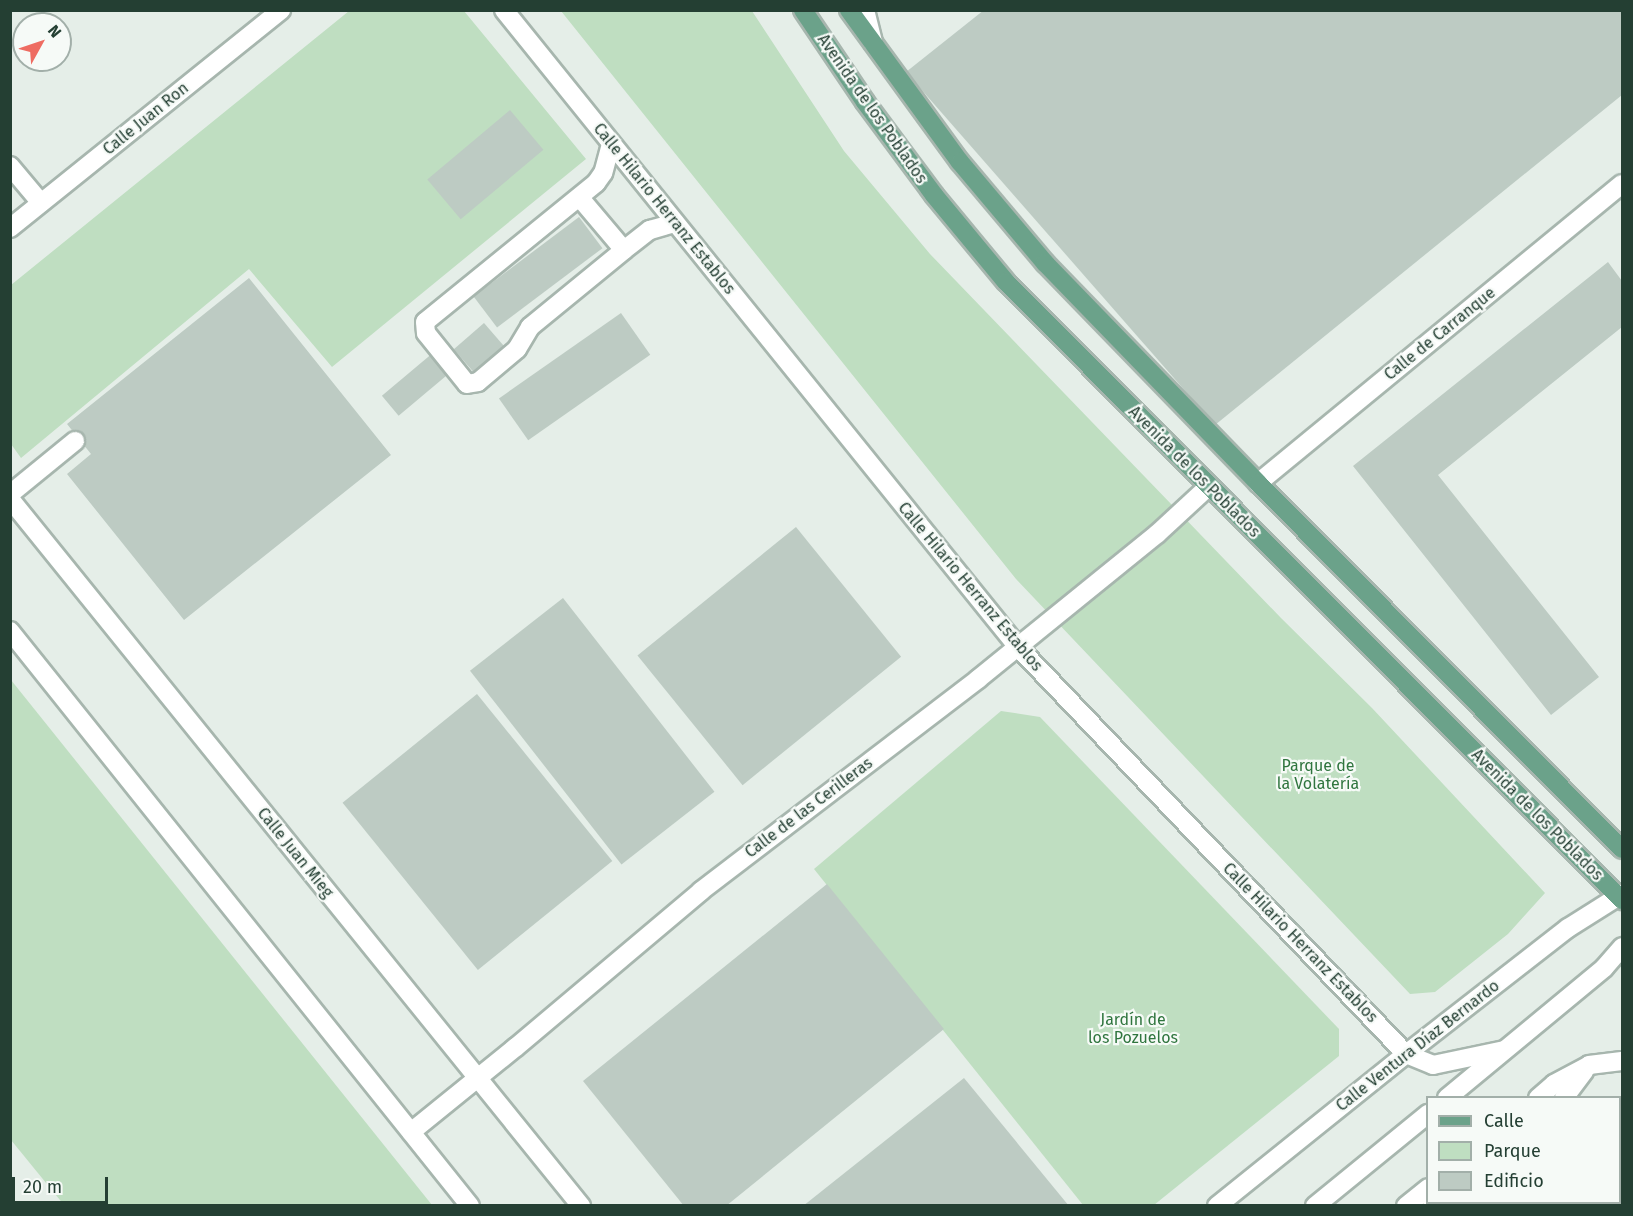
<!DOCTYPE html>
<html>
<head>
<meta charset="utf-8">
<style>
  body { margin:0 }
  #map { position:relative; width:1633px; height:1216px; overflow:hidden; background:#e5eee8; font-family:"Fira Sans",sans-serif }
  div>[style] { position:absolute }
  .green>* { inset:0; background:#bfdec1 }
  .building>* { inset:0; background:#bdcbc3; transform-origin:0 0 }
  .roads { filter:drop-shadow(2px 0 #a7b6ae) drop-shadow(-2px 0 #a7b6ae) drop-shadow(0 2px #a7b6ae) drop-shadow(0 -2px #a7b6ae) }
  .service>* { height:18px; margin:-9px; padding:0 9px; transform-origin:9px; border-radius:9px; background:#fff }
  .minor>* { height:18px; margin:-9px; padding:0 9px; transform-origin:9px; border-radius:9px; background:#fff }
  .primary>* { height:18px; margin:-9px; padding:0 9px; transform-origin:9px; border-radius:9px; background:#6ba28a }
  span { translate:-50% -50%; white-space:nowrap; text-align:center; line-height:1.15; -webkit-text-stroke:4.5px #f6faf7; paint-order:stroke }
  .street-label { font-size:16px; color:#243f33 }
  .park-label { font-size:16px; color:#2f753e }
  .frame { position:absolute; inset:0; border:12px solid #243f33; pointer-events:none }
  .legend { position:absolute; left:1426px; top:1096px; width:195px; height:108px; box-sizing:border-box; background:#f6faf7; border:2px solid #a2afa9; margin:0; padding:8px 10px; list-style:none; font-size:18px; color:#243f33 }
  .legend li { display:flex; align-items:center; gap:12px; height:30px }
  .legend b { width:30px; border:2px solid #a2afa9 }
  .north { position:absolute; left:12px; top:12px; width:60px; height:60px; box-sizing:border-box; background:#f6faf7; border:2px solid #a2afa9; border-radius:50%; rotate:50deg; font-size:16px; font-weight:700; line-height:24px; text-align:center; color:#243f33 }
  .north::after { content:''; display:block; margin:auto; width:21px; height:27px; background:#ee6c62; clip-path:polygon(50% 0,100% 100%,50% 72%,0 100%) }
  .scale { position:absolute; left:12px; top:1177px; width:96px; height:27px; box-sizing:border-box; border:3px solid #243f33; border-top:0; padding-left:8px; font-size:18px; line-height:21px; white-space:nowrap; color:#243f33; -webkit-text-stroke:4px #f6faf7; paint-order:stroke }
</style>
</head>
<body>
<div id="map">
  <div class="green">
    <i style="clip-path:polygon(349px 11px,464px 11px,586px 159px,332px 367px,249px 269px,21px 458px,11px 444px,11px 285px)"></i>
    <i style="clip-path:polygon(561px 11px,752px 11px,844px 151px,930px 254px,1281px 618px,1372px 708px,1545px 893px,1508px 934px,1435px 992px,1410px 994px,1016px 579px)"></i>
    <i style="clip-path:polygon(10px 680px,11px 680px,432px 1205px,64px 1205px,11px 1140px)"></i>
    <i style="clip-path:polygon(1001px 711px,1040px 717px,1339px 1029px,1339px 1056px,1154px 1205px,1083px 1205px,814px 869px)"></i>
  </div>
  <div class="building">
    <i style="clip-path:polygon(984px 10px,1622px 10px,1622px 95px,1215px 425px,906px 72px)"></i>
    <i style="left:510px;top:110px;width:52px;height:108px;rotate:50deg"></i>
    <i style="left:579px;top:217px;width:39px;height:132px;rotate:53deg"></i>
    <i style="clip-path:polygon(1608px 262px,1622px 281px,1622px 327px,1438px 475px,1599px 677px,1551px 715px,1353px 466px)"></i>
    <i style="clip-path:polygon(249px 278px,391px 455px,184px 620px,67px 474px,91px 454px,67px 424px)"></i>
    <i style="left:621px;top:313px;width:51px;height:149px;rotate:55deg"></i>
    <i style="left:484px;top:323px;width:33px;height:40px;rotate:49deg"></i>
    <i style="left:434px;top:352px;width:26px;height:68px;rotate:50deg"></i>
    <i style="left:796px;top:527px;width:167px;height:204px;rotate:51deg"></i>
    <i style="left:563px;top:598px;width:246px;height:118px;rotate:52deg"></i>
    <i style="left:477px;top:694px;width:215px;height:173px;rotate:51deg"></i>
    <i style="clip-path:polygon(827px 884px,944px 1029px,726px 1206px,684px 1206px,583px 1081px)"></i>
    <i style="clip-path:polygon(964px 1078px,1069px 1206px,803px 1206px)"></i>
    <i style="left:1459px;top:1202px;width:99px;height:5px"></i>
  </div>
  <div class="roads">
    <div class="service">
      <i style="left:611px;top:144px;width:30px;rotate:105deg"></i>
      <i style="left:603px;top:173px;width:12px;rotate:125deg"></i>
      <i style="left:596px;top:183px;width:220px;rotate:140.9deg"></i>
      <i style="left:425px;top:322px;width:11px;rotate:85deg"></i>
      <i style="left:426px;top:333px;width:65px;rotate:51.2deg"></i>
      <i style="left:467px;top:384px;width:11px;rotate:-10deg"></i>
      <i style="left:478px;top:382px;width:51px;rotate:-40.2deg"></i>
      <i style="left:517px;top:349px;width:26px;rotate:-59deg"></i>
      <i style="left:530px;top:327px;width:122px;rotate:-39.3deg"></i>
      <i style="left:624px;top:250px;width:33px;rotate:-38deg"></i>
      <i style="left:650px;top:230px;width:26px;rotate:-16deg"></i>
      <i style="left:10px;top:166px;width:48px;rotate:50deg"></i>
      <i style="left:580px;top:198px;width:68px;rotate:49.8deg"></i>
      <i style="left:10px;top:494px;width:84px;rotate:-39.2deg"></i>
      <i style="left:1538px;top:1098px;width:21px;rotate:-41deg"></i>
      <i style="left:1554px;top:1084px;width:40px;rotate:-28deg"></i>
      <i style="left:1589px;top:1065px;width:33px;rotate:-7deg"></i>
      <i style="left:1564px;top:1098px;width:34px;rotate:-53deg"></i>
      <i style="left:1620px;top:1185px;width:3px;rotate:-45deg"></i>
      <i style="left:1406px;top:1206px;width:28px;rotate:-39deg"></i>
      <i style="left:1432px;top:1206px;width:5px;rotate:-53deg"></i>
      <i style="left:1574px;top:1206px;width:6px;rotate:-45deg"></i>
      <i style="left:1595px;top:1206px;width:6px;rotate:-45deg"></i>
    </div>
    <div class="minor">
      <i style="left:504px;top:10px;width:817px;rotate:51.11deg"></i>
      <i style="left:1017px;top:646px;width:564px;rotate:46.37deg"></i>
      <i style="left:1406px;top:1054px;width:29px;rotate:22deg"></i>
      <i style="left:1433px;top:1065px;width:73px;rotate:-11.9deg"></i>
      <i style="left:865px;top:10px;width:34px;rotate:76deg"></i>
      <i style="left:10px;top:228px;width:348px;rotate:-38.8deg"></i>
      <i style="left:1258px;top:483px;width:471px;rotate:-39.4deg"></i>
      <i style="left:10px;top:499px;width:909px;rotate:51.07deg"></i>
      <i style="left:10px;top:631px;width:736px;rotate:51.34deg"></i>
      <i style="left:1447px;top:1098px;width:204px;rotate:-39.6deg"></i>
      <i style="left:1604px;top:968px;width:28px;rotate:-49deg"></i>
      <i style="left:411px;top:1132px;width:135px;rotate:-39deg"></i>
      <i style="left:516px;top:1047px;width:242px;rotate:-40.1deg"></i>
      <i style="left:701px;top:891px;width:349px;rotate:-37.4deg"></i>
      <i style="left:978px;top:679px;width:230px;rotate:-39deg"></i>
      <i style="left:1157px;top:534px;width:69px;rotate:-42.7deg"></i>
      <i style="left:1217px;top:1206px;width:243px;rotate:-38.8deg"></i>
      <i style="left:1406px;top:1054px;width:205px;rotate:-37.9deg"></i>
      <i style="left:1568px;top:928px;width:64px;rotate:-32.2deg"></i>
      <i style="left:1315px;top:1206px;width:146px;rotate:-39.2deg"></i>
    </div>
    <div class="primary">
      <i style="left:803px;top:10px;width:111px;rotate:56deg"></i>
      <i style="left:865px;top:102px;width:116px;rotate:53.4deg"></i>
      <i style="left:934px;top:195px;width:113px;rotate:50.4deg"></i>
      <i style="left:1006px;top:282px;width:873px;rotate:45.09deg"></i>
      <i style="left:849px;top:10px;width:188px;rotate:53.9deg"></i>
      <i style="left:960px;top:162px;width:132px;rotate:49.9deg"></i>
      <i style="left:1045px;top:263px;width:306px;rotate:45.9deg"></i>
      <i style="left:1258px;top:483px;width:516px;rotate:45.16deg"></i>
    </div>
  </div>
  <div class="street-label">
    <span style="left:872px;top:109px;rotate:55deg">Avenida de los Poblados</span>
    <span style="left:146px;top:119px;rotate:-39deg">Calle Juan Ron</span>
    <span style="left:664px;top:209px;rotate:51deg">Calle Hilario Herranz Establos</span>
    <span style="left:1440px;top:334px;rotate:-39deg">Calle de Carranque</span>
    <span style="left:1194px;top:472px;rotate:45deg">Avenida de los Poblados</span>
    <span style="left:970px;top:587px;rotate:50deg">Calle Hilario Herranz Establos</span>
    <span style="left:809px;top:808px;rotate:-37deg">Calle de las Cerilleras</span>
    <span style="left:1537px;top:815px;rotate:45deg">Avenida de los Poblados</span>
    <span style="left:295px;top:853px;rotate:51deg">Calle Juan Mieg</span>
    <span style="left:1300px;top:943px;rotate:46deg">Calle Hilario Herranz Establos</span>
    <span style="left:1418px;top:1046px;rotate:-38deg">Calle Ventura Díaz Bernardo</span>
  </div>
  <div class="park-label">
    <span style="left:1318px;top:775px">Parque de<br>la Volatería</span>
    <span style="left:1133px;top:1029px">Jardín de<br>los Pozuelos</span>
  </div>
  <div class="frame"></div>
  <ul class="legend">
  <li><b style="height:8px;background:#6ba28a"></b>Calle</li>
  <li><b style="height:16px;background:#bfdec1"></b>Parque</li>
  <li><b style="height:16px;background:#bdcbc3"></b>Edificio</li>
  </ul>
  <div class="north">N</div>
  <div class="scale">20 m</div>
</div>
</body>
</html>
